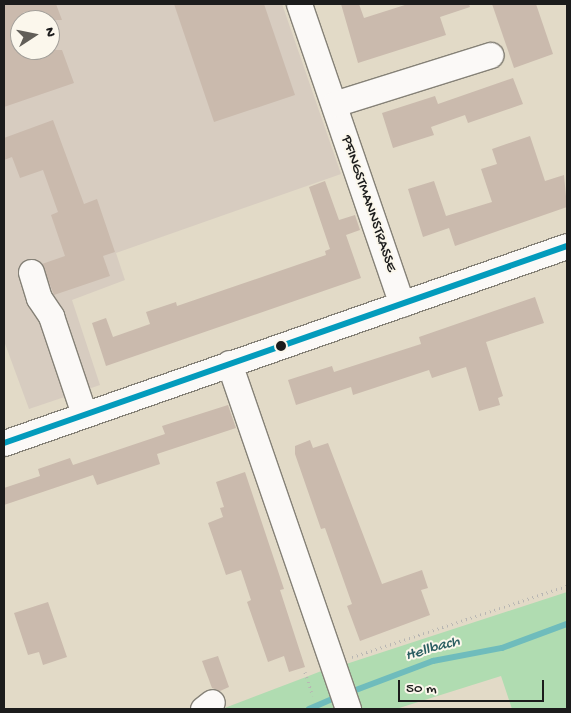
<!DOCTYPE html>
<html>
<head>
<meta charset="utf-8">
<style>
  body { margin:0 }
  #map { position:relative; width:571px; height:713px; overflow:hidden; background:#e2dac7; font-family:"Gochi Hand",sans-serif }
  div>[style] { position:absolute }
  .industrial>* { inset:0; background:#d7ccc0 }
  .green>* { inset:0; background:#b0dcb1 }
  .stream>* { height:5.5px; margin:-2.75px; padding:0 2.75px; transform-origin:2.75px; border-radius:2.75px; background:#6fbcbc }
  .building>* { inset:0; background:#cabaad }
  .path>* { height:3px; margin-top:-1.5px; transform-origin:0; background:repeating-linear-gradient(90deg,#b8b6b3 0 1px,transparent 0 5px) }
  .roads { filter:drop-shadow(1px 0 #858177) drop-shadow(-1px 0 #858177) drop-shadow(0 1px #858177) drop-shadow(0 -1px #858177) }
  .minor>* { height:25px; margin:-12.5px; padding:0 12.5px; transform-origin:12.5px; border-radius:12.5px; background:#fbf9f7 }
  .bus-1>* { height:6px; margin:-3px; padding:0 3px; transform-origin:3px; border-radius:3px; background:#039bbc }
  .dots>* { width:14px; height:14px; translate:-50% -50%; box-sizing:border-box; border:2px solid #fbf7ec; border-radius:50% }
  span { translate:-50% -50%; white-space:nowrap; text-align:center; line-height:1.15; -webkit-text-stroke:4px #fbf7ec; paint-order:stroke }
  .street-label { font-size:15px; color:#1c1c1c }
  .water-label { font-size:16px; color:#2b5e62; font-style:italic }
  .frame { position:absolute; inset:0; border:5px solid #1c1c1c; pointer-events:none }
  .north { position:absolute; left:10px; top:10px; width:50px; height:50px; box-sizing:border-box; background:#fbf7ec; border:1px solid #a29f99; border-radius:50%; rotate:79deg; font-size:14px; font-weight:700; line-height:20px; text-align:center; color:#1c1c1c }
  .north::after { content:''; display:block; margin:auto; width:18px; height:22px; background:#615e58; clip-path:polygon(50% 0,100% 100%,50% 72%,0 100%) }
  .scale { position:absolute; left:398px; top:680px; width:146px; height:22px; box-sizing:border-box; border:2px solid #1c1c1c; border-top:0; padding-left:6px; font-size:15px; line-height:18px; white-space:nowrap; color:#1c1c1c; -webkit-text-stroke:4px #fbf7ec; paint-order:stroke }
</style>
</head>
<body>
<div id="map">
  <div class="industrial">
    <i style="clip-path:polygon(evenodd,4px 4px,282px 4px,341px 174px,116px 253px,125px 280px,72px 300px,100px 385px,29px 409px,4px 341px,4px 4px,20px 20px,50px 20px,50px 50px,20px 50px,20px 20px)"></i>
  </div>
  <div class="green">
    <i style="clip-path:polygon(567px 592px,567px 709px,512px 709px,501px 676px,396px 709px,354px 709px,340px 666px)"></i>
    <i style="clip-path:polygon(329px 668px,342px 709px,222px 709px,306px 677px)"></i>
  </div>
  <div class="stream">
    <i style="left:348px;top:693px;width:91px;rotate:-20.6deg"></i>
    <i style="left:433px;top:661px;width:70px;rotate:-10.7deg"></i>
    <i style="left:502px;top:648px;width:69px;rotate:-20.3deg"></i>
    <i style="left:309px;top:709px;width:30px;rotate:-23deg"></i>
  </div>
  <div class="building">
    <i style="clip-path:polygon(4px 4px,56px 4px,62px 20px,20px 20px,20px 50px,62px 50px,74px 83px,4px 107px)"></i>
    <i style="clip-path:polygon(174px 4px,264px 4px,295px 95px,214px 122px)"></i>
    <i style="clip-path:polygon(341px 4px,359px 4px,364px 18px,408px 4px,469px 4px,470px 7px,440px 17px,446px 35px,358px 63px)"></i>
    <i style="clip-path:polygon(492px 4px,536px 4px,553px 54px,514px 68px)"></i>
    <i style="clip-path:polygon(513px 78px,523px 104px,468px 123px,465px 115px,431px 127px,434px 135px,393px 148px,382px 113px,435px 96px,438px 104px)"></i>
    <i style="clip-path:polygon(53px 120px,84px 204px,97px 199px,115px 252px,103px 256px,110px 276px,54px 295px,42px 264px,65px 256px,51px 215px,58px 212px,43px 170px,20px 178px,12px 157px,4px 160px,4px 138px)"></i>
    <i style="clip-path:polygon(530px 136px,545px 181px,564px 175px,567px 207px,455px 246px,449px 228px,423px 237px,408px 189px,434px 181px,446px 216px,492px 202px,481px 169px,497px 164px,492px 149px)"></i>
    <i style="clip-path:polygon(325px 181px,339px 220px,355px 215px,360px 230px,346px 235px,361px 278px,106px 366px,92px 323px,106px 318px,113px 337px,150px 324px,146px 312px,176px 302px,177px 306px,326px 255px,325px 251px,330px 249px,309px 187px)"></i>
    <i style="clip-path:polygon(535px 297px,544px 323px,486px 342px,503px 396px,498px 398px,500px 405px,479px 411px,466px 367px,432px 378px,429px 370px,353px 395px,351px 387px,296px 405px,288px 380px,332px 366px,334px 372px,421px 344px,419px 337px)"></i>
    <i style="clip-path:polygon(228px 405px,236px 428px,157px 454px,160px 464px,97px 485px,93px 475px,4px 505px,4px 488px,40px 476px,38px 469px,70px 458px,73px 465px,165px 434px,162px 426px)"></i>
    <i style="clip-path:polygon(310px 440px,313px 448px,328px 443px,382px 584px,422px 570px,428px 588px,421px 590px,430px 615px,360px 641px,347px 606px,352px 604px,341px 573px,325px 528px,321px 529px,295px 454px,295px 446px)"></i>
    <i style="clip-path:polygon(245px 472px,284px 589px,280px 590px,305px 667px,289px 672px,284px 656px,268px 662px,247px 602px,251px 600px,241px 570px,226px 575px,208px 523px,223px 517px,220px 508px,224px 507px,216px 482px)"></i>
    <i style="clip-path:polygon(48px 602px,67px 657px,43px 665px,39px 652px,28px 655px,14px 613px)"></i>
    <i style="clip-path:polygon(218px 656px,229px 687px,220px 691px,212px 688px,202px 661px)"></i>
  </div>
  <div class="path">
    <i style="left:352px;top:657px;width:226px;rotate:-18.3deg"></i>
    <i style="left:305px;top:672px;width:25px;rotate:72deg"></i>
  </div>
  <div class="roads">
    <div class="minor">
      <i style="left:299px;top:4px;width:317px;rotate:71.1deg"></i>
      <i style="left:334px;top:104px;width:164px;rotate:-17.4deg"></i>
      <i style="left:31px;top:272px;width:27px;rotate:73deg"></i>
      <i style="left:39px;top:298px;width:22px;rotate:56deg"></i>
      <i style="left:51px;top:316px;width:103px;rotate:71.4deg"></i>
      <i style="left:229px;top:363px;width:366px;rotate:71deg"></i>
      <i style="left:4px;top:443px;width:596px;rotate:-19.29deg"></i>
      <i style="left:203px;top:709px;width:11px;rotate:-38deg"></i>
    </div>
  </div>
  <div class="bus-1">
    <i style="left:4px;top:443px;width:596px;rotate:-19.29deg"></i>
  </div>
  <div class="dots">
    <i style="left:281px;top:346px;background:#1c1c1c"></i>
  </div>
  <div class="street-label">
    <span style="left:368px;top:204px;rotate:71deg">PFINGSTMANNSTRASSE</span>
  </div>
  <div class="water-label">
    <span style="left:433px;top:650px;rotate:-16deg">Hellbach</span>
  </div>
  <div class="frame"></div>
  <div class="north">N</div>
  <div class="scale">50 m</div>
</div>
</body>
</html>
